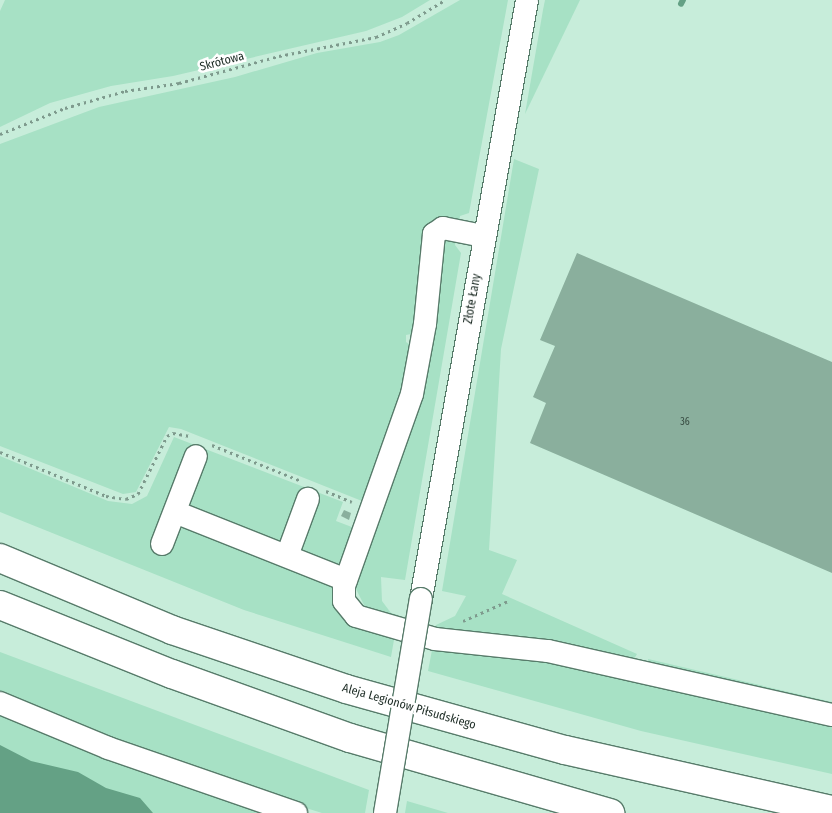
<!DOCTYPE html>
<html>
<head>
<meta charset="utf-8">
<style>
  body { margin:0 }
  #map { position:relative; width:832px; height:813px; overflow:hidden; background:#c7edda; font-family:"Fira Sans Condensed",sans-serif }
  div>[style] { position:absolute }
  .green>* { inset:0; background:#a7e1c5 }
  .water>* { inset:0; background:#64a185 }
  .stream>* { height:5.5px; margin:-2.75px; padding:0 2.75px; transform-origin:2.75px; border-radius:2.75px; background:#64a185 }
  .building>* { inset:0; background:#8aaf9d }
  .path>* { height:3px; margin-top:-1.5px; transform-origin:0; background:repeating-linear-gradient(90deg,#7e9a8d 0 2.5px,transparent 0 6.5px) }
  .roads { filter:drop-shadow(1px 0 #577b6a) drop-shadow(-1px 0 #577b6a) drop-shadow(0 1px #577b6a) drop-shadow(0 -1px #577b6a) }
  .minor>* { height:22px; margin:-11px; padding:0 11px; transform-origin:11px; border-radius:11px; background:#fff }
  .highway>* { height:28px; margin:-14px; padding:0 14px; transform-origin:14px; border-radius:14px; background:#fff }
  .bridges { filter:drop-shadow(1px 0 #577b6a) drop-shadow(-1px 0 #577b6a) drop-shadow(0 1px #577b6a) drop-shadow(0 -1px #577b6a) }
  .minor-bridge>* { height:22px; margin:-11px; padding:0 11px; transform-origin:11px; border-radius:11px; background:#fff }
  span { translate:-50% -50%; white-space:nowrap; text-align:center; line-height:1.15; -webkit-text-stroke:5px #fff; paint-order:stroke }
  .number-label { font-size:10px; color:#384c42 }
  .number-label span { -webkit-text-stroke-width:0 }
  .street-label { font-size:12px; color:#1c2b24 }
</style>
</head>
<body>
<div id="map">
  <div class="green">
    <i style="clip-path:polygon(5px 0,430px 0,402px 17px,366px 31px,173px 76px,111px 86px,50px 103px,0 127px,0 11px)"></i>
    <i style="clip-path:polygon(460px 0,508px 0,469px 213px,460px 216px,459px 223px,440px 220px,416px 333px,406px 335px,406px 342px,412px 346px,409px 378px,367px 503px,181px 429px,169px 427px,136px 492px,123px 494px,0 446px,0 144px,99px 107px,235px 77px,317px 53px,380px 42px,399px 35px)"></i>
    <i style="clip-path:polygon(545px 0,580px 0,525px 114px,543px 10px)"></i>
    <i style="clip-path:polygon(514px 159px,539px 169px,501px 349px,489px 550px,517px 560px,502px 594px,637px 654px,634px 659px,435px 630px,436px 625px,455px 616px,466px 596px,442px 591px)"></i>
    <i style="clip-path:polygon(456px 239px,455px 245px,461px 253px,405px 580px,381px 577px,382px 601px,391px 613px,398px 615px,397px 620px,366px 609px,356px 589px,357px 575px,440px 247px,445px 241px)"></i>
    <i style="clip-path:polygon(174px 437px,343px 502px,336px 521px,357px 529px,343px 566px,327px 569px,284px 539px,274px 544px,188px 508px,172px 536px,182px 528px,198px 529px,328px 581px,395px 634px,391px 657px,244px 610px,0 512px,0 456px,108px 501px,132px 504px,147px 496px)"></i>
    <i style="clip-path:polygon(433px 645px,528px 657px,832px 724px,832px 774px,641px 731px,428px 671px)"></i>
    <i style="clip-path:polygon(0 652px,369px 790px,365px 813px,322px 813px,274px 798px,95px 733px,0 693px)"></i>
    <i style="clip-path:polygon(648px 659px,832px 702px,832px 710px,649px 666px)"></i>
    <i style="clip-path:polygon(0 711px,273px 813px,0 813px)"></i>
    <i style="clip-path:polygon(407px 801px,448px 813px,405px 813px)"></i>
  </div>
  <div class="water">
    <i style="clip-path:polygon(0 745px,31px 761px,78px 772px,106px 788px,140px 798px,153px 813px,0 813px)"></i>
  </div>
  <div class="stream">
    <i style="left:681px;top:4px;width:4px;rotate:-63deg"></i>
  </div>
  <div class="building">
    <i style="clip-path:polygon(577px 253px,832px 362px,832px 573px,530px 443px,546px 403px,533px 397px,555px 346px,540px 340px)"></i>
    <i style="clip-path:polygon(344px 510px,351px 513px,349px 520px,341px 516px)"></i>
  </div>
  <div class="path">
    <i style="left:0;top:134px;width:70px;rotate:-21.8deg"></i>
    <i style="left:65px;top:108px;width:62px;rotate:-15.8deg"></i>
    <i style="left:125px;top:91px;width:55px;rotate:-8.4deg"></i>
    <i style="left:179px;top:83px;width:104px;rotate:-15.1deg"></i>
    <i style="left:279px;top:56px;width:99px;rotate:-11.1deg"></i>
    <i style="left:376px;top:37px;width:34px;rotate:-24deg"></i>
    <i style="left:407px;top:23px;width:44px;rotate:-31.2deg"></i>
    <i style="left:212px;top:445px;width:96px;rotate:22deg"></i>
    <i style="left:0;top:452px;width:115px;rotate:22.5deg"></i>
    <i style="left:106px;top:496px;width:20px;rotate:9deg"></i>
    <i style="left:126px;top:499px;width:13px;rotate:-23deg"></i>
    <i style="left:138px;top:494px;width:65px;rotate:-63.4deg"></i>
    <i style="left:167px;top:436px;width:7px;rotate:-27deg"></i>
    <i style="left:173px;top:433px;width:17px;rotate:10deg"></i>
    <i style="left:326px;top:491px;width:28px;rotate:23deg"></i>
    <i style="left:463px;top:621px;width:49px;rotate:-24deg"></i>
  </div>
  <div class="roads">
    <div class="minor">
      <i style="left:483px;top:236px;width:41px;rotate:-168.7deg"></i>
      <i style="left:443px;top:228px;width:11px;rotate:146deg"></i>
      <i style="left:434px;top:234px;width:90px;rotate:95.7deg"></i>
      <i style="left:425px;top:324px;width:71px;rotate:100.5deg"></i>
      <i style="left:412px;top:394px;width:204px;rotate:109.5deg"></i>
      <i style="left:344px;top:586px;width:15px;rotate:90deg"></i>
      <i style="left:344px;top:601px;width:19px;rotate:51deg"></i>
      <i style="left:356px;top:616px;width:82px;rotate:16.2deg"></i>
      <i style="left:435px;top:639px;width:114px;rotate:6.1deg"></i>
      <i style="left:548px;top:651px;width:291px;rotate:12.7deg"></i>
      <i style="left:175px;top:512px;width:184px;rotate:21.7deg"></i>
      <i style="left:162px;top:544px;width:94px;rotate:-68.9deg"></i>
      <i style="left:287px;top:556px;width:61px;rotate:-69.8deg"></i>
      <i style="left:421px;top:599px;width:608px;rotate:-79.96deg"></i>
      <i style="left:0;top:703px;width:117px;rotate:22.6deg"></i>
      <i style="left:108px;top:748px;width:199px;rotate:19.1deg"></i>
    </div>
    <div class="highway">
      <i style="left:0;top:558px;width:186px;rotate:22.7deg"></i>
      <i style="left:172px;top:630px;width:184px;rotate:18.7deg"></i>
      <i style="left:346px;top:689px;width:227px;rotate:15.6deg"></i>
      <i style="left:565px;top:750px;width:274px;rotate:12.7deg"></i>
      <i style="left:0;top:605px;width:185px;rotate:21.9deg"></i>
      <i style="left:172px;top:674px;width:189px;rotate:19.8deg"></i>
      <i style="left:350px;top:738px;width:271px;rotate:16.1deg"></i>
    </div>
  </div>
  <div class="bridges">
    <div class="minor-bridge">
      <i style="left:385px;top:813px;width:217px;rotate:-80.5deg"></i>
    </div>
  </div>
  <div class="number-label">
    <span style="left:685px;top:423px">36</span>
  </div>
  <div class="street-label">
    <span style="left:222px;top:62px;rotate:-15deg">Skrótowa</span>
    <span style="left:473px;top:299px;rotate:-80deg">Złote Łany</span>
    <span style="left:409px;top:707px;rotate:16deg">Aleja Legionów Piłsudskiego</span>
  </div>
</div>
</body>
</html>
